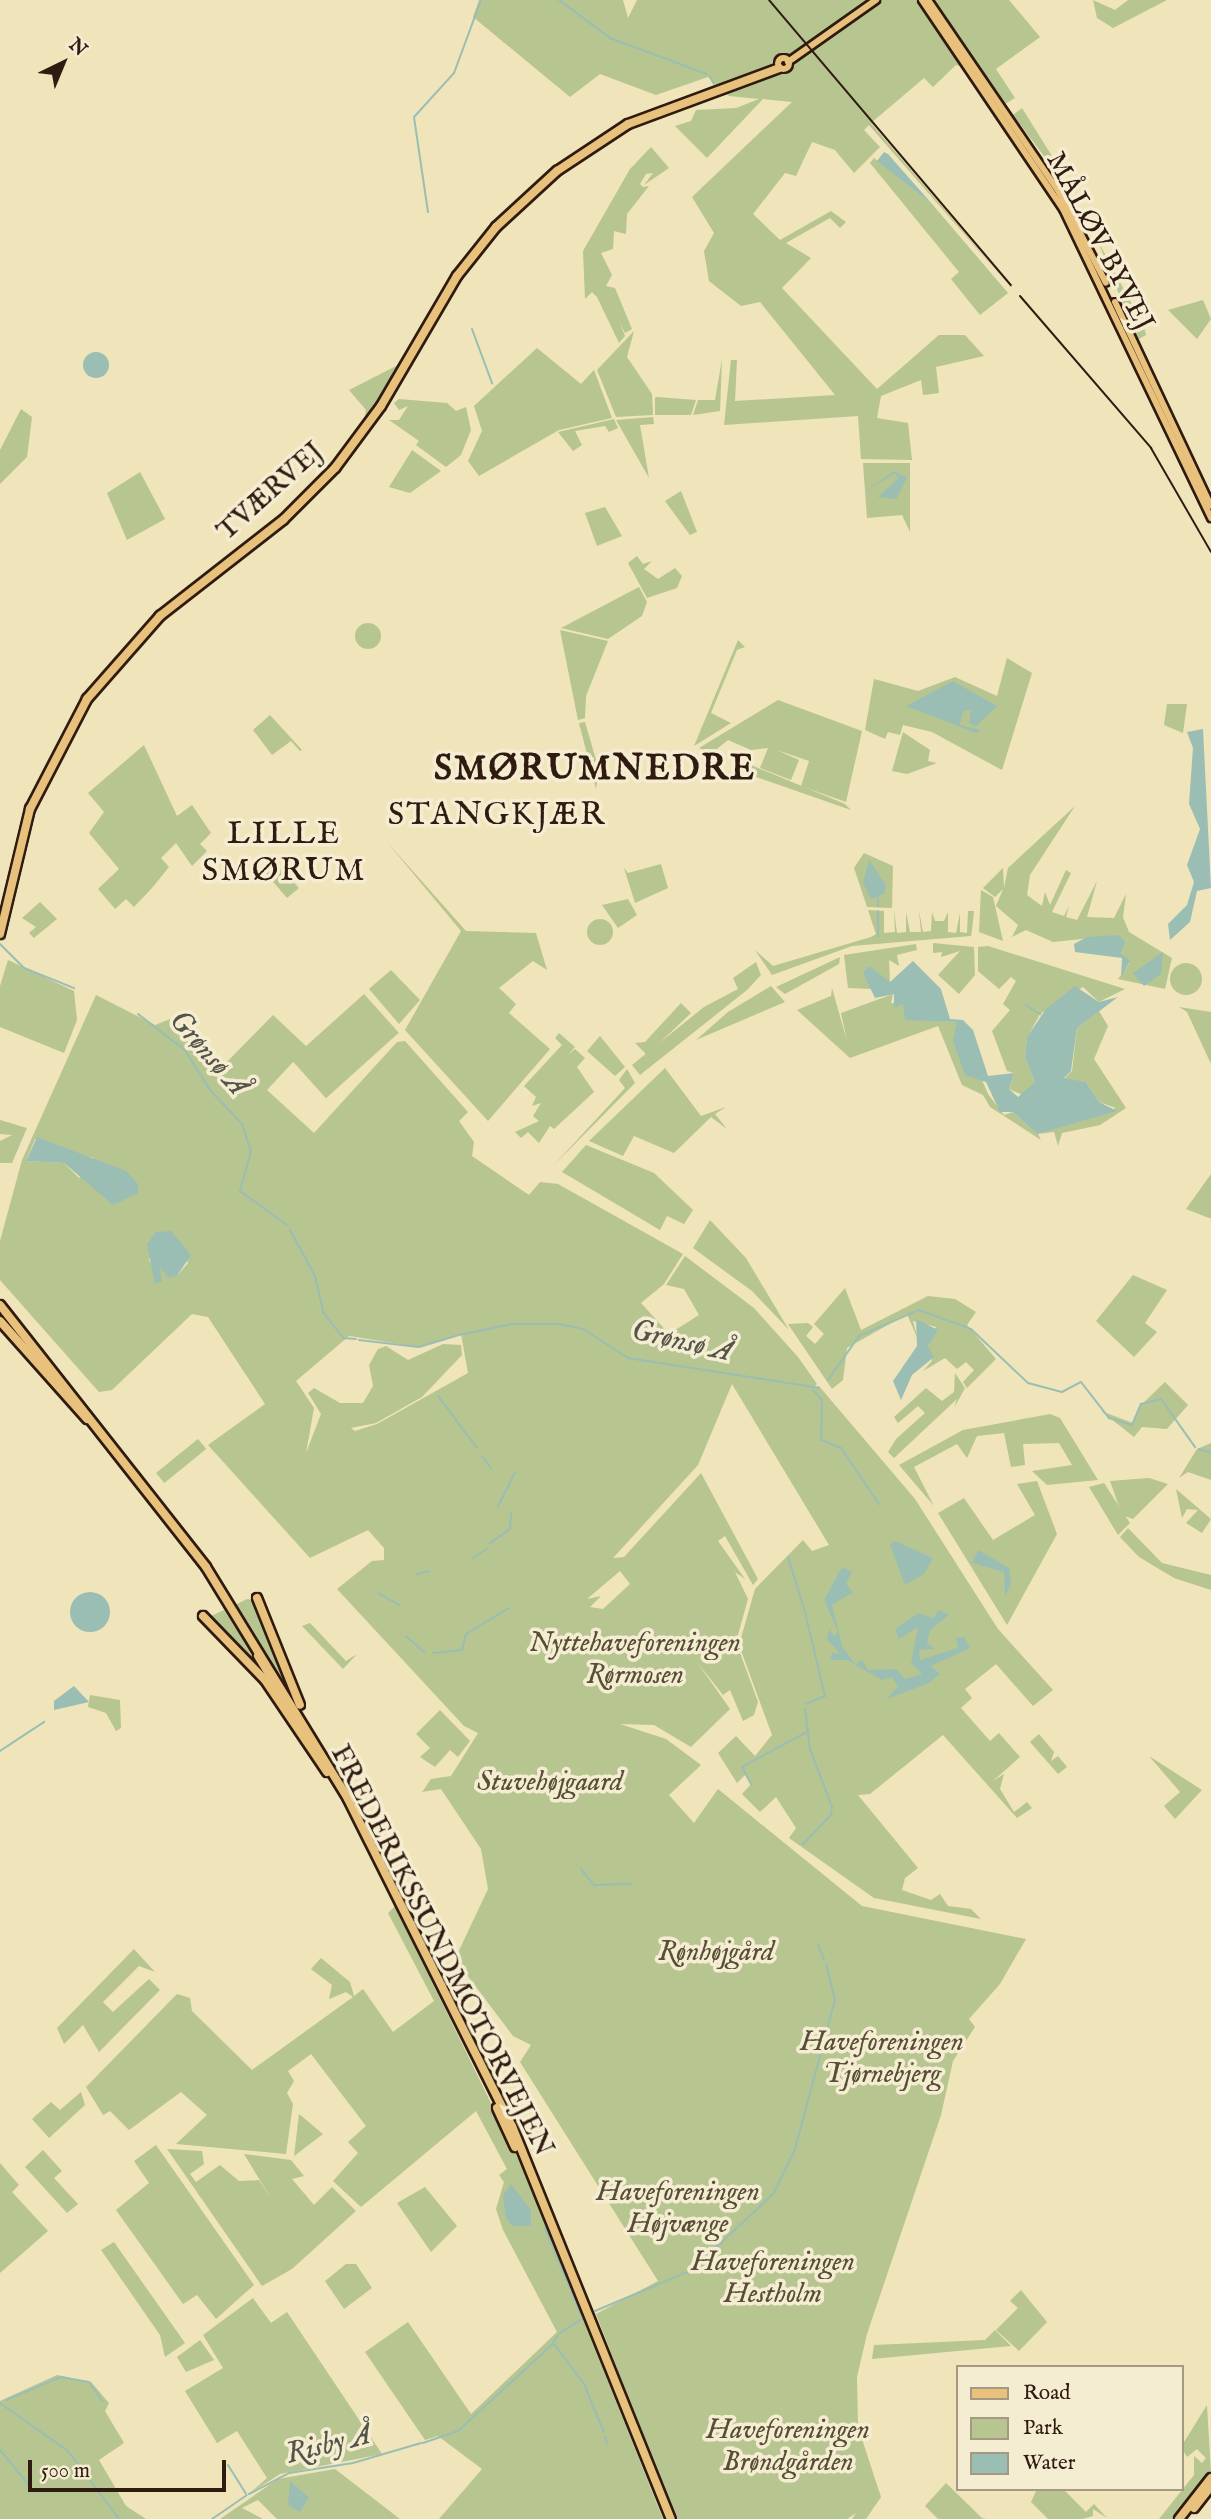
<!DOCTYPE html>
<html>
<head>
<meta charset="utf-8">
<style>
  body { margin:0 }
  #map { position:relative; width:1211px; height:2519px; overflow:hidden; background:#efe4ba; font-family:"IM FELL English",serif }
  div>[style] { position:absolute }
  .green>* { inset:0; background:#b7c591; transform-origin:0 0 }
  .round { border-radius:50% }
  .water>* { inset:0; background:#9abeb3 }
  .stream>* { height:2px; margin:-1px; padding:0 1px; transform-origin:1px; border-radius:1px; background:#9abeb3 }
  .roads { filter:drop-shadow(2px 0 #301b10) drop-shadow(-2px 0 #301b10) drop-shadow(0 2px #301b10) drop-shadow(0 -2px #301b10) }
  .major>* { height:6px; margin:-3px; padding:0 3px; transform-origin:3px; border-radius:3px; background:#e8c27d }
  .major>.ring { margin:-3px; padding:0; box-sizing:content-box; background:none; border:6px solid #e8c27d; border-radius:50% }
  .highway>* { height:8px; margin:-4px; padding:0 4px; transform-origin:4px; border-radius:4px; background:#e8c27d }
  .tram>* { height:2px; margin:-1px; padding:0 1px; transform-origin:1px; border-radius:1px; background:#301b10 }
  span { translate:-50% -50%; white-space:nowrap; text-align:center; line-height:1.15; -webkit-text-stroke:7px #f5edd2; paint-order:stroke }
  .street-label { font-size:28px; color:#301b10 }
  .park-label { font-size:28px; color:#584e37; font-style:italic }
  .water-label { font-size:30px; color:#555449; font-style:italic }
  .quarter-label { font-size:32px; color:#301b10; letter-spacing:2px }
  .district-label { font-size:35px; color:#301b10; font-weight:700; letter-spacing:2px }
  .legend { position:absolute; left:956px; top:2365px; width:228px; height:126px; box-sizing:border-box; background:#f5edd2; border:2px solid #a69984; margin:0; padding:9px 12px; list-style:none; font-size:21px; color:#301b10 }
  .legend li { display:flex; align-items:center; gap:14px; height:35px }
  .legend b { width:35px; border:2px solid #a69984 }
  .north { position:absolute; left:28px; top:28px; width:70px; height:70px; -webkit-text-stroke:5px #f5edd2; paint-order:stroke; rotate:43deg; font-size:19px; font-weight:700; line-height:28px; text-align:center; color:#301b10 }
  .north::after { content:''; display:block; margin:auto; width:24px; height:32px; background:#301b10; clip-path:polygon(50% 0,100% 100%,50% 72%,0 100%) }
  .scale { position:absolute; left:28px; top:2460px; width:198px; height:32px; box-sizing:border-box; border:4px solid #301b10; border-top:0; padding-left:9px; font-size:21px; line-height:24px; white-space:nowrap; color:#301b10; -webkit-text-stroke:5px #f5edd2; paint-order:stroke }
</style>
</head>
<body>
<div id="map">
  <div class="green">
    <i style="clip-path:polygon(479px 0,623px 0,628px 18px,637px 0,1009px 0,1040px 37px,996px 69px,1015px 98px,1005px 104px,983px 71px,956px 65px,933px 87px,924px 78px,871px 123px,1006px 282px,869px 125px,864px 130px,880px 147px,854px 173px,835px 150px,812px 142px,796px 176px,785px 173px,753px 214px,780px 240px,831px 211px,846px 222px,840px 228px,830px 218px,786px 243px,811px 258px,782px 288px,877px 389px,939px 335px,965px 335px,984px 356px,936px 367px,939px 393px,923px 395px,921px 380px,881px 396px,877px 418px,908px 423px,912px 460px,861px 459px,858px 416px,724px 425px,731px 360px,737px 360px,735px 401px,835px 395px,760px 302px,741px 306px,709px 281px,704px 251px,714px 233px,692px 197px,792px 102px,763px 99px,707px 158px,675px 126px,691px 121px,696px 110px,736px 108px,759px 99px,729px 96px,708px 77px,656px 95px,600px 74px,570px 97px,473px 17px)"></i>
    <i style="clip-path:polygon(1093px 0,1115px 10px,1128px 0,1167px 0,1113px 28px,1097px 18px)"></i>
    <i style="clip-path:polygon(1022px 108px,1060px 169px,1056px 172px,1013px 115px)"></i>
    <i style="clip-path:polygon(651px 147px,669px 168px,644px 185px,653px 173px,646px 174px,640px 184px,643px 187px,649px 186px,627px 214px,626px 234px,614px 231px,613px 249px,601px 253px,612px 275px,606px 286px,615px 288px,632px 329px,625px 333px,619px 321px,625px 336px,619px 343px,597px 297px,592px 292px,585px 299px,583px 251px,630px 169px)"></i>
    <i style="clip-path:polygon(874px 158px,932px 204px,1008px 293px,980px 315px,951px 279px,959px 272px,870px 163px)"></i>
    <i style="clip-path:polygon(1098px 241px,1144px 327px,1146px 335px,1137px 340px)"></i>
    <i style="clip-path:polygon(1203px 300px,1211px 319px,1197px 339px,1168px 310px)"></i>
    <i style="clip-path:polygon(634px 331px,627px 357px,652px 394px,653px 415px,616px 417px,597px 370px)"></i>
    <i style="clip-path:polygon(537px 348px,581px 384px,594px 370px,612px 418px,559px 430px,479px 476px,468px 461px,482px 431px,474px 406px)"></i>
    <i style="clip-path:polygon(722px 359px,720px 411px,693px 415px,698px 400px,715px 400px)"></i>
    <i style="clip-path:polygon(400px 364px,384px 396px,364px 424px,366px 410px,349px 390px)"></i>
    <i style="clip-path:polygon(655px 398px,657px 397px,696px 400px,691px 415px,655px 415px)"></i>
    <i style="clip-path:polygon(399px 399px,447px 403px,456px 411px,466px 407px,471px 430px,461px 455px,446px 467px,416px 445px,419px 441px,389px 420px,399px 420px,408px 406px,399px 410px,394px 403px)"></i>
    <i style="clip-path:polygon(21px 409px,32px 417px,27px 457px,0 484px,0 450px)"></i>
    <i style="clip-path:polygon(653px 417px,654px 424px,640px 425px,649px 478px,616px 420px)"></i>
    <i style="clip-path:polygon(614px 419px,618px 428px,609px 432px,605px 426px,575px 431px,582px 445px,573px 451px,558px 432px)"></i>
    <i style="clip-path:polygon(412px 450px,441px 471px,410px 493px,389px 487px)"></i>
    <i style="clip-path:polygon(863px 463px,910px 463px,910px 532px,902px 515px,867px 518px)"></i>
    <i style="clip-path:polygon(140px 472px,165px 519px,127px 540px,107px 493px)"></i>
    <i style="clip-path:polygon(681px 491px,697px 532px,690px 535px,665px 501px)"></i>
    <i style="clip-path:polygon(605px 507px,622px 536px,597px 546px,585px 513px)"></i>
    <i style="clip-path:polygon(637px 556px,643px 564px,652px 561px,644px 569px,658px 579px,675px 568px,682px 576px,677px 588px,647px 598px,628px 563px)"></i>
    <i style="clip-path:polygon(639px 587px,647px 602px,642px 616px,608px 639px,561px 628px)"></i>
    <i class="round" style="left:355px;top:623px;width:26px;height:26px"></i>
    <i style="clip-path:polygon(560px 630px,608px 641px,586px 696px,585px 718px,578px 720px)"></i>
    <i style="clip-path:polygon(738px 640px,745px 647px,737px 650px,711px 713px,731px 723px,694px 746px)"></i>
    <i style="clip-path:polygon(1007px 658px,1032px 673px,1002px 770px,932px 732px,903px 725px,900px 735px,888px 732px,885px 739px,865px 730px,874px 679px,918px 691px,955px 677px,997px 696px)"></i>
    <i style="clip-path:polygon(778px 700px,862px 731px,846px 802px,801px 786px,809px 761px,777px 750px,799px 760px,791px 780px,760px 768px,768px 748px,751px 750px,728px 740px,712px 753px,699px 748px)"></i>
    <i style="clip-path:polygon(1167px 704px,1187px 704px,1183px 733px,1164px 725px)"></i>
    <i style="clip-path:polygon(270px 715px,302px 750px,300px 751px,291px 741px,272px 755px,253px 730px)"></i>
    <i style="clip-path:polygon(585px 722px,599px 770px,596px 789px,579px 723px)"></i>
    <i style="clip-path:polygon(903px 732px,930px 750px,928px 761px,937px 763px,907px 774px,892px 771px)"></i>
    <i style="clip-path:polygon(144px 745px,177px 816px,192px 805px,211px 833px,200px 844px,207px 851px,192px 866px,176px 843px,161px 858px,169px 867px,152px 888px,134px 907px,126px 899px,115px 909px,98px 889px,119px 869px,89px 833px,104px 812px,88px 793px)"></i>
    <i style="clip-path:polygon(751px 765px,845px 804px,851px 810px,742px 772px)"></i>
    <i style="clip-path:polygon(1075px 806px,1030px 875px,1027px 895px,1042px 906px,1045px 892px,1050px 905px,1066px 870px,1071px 873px,1052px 912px,1064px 916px,1069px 906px,1066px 917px,1077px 920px,1097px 881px,1087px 917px,1114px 918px,1126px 894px,1123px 917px,1129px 932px,1172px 958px,1165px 989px,1118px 979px,1129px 964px,1110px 936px,1053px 942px,1026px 930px,1034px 926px,1012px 937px,1018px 925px,996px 906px,1003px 889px,995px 897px,983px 888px,1003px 868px,1004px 888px,1008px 868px)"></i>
    <i style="clip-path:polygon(387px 842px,466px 931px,536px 933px,547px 970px,533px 961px,499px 988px,516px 1004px,509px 1013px,550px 1049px,488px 1121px,405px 1030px,461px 931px)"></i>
    <i style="clip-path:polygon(864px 853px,893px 866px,892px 908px,867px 907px,854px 868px)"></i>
    <i style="clip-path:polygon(274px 862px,299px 888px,287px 898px,263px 870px)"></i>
    <i style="clip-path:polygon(661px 864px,668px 888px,635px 903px,624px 868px,628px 873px)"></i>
    <i style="clip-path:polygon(981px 890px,993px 897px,1003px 941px,979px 932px)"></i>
    <i style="clip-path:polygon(628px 899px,637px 915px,618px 928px,602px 905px)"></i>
    <i style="clip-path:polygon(40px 902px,57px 919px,34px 938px,29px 933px,36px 927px,22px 918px)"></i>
    <i style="clip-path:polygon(868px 910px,884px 911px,884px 933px,895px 932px,894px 910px,897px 933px,906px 932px,906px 912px,910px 932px,921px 932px,919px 911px,923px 932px,931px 931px,932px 912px,935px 921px,944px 921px,948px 912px,948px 932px,956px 933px,960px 913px,960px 932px,967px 933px,968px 911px,974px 911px,972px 930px,971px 936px,852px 946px,772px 975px,755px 950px,773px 966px,871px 937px,876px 934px)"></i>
    <i class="round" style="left:587px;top:919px;width:26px;height:26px"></i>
    <i style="clip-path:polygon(933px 943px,974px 947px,975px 975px,959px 994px,938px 975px,960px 951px,941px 957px,942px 952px,933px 953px)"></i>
    <i style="clip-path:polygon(916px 944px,917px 950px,897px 955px,899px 966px,889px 960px,890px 983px,874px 975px,872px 989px,848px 988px,844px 955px)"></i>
    <i style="clip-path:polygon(988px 946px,1125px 989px,1099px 1002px,1083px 987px,1040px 1014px,1027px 1038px,1025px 1058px,1035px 1082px,1025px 1096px,1009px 1089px,1014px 1073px,1007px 1071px,992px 1031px,1010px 1010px,1003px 1004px,1016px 981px,1011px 977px,999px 989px,978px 971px,978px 947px)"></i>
    <i style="clip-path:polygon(840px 957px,839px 964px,785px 994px,776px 987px)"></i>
    <i style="clip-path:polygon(8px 960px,74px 991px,77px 1020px,64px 1053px,0 1027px,0 986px)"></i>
    <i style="clip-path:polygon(756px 962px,761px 975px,747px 990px,640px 1075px,632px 1065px,704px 1007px,738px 989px,733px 978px)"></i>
    <i class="round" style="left:1170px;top:963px;width:32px;height:32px"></i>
    <i style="clip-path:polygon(391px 970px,420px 1000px,399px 1024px,369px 989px)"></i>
    <i style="clip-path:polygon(771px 986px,785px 1002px,696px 1040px,728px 1012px)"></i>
    <i style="clip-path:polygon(832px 988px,847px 1041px,841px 1013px,893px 994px,891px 1003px,904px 1003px,920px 1020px,957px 1022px,988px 1094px,1004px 1115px,1013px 1112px,1037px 1134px,1116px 1108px,1099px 1102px,1086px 1082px,1064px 1079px,1072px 1071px,1077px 1028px,1099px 1011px,1108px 1026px,1094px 1059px,1126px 1108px,1100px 1125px,1062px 1133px,1058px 1146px,1054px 1132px,1038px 1134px,1041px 1140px,990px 1107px,983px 1095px,962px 1085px,938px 1026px,850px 1058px,797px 1010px,831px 996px)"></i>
    <i style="left:364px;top:994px;width:52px;height:98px;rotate:48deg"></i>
    <i style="clip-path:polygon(evenodd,96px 995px,155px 1025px,175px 1017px,223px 1066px,273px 1015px,307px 1047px,267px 1090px,314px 1133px,397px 1042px,405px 1041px,468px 1112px,459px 1121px,474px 1142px,472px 1156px,529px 1195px,540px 1182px,558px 1184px,683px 1254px,664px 1284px,641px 1303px,669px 1334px,699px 1315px,684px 1289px,666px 1285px,685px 1256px,754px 1308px,798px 1357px,817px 1384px,813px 1388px,819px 1386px,915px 1499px,998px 1629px,1053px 1690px,1033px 1706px,996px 1664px,965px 1689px,972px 1698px,961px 1708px,990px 1741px,999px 1733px,1020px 1757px,993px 1781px,1004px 1774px,1000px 1789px,1014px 1812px,1027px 1802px,1032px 1808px,1017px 1818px,943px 1735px,870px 1794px,858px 1795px,918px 1868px,905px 1878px,902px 1890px,931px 1900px,940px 1894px,948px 1906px,971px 1909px,981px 1919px,874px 1898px,789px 1838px,796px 1828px,776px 1797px,760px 1812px,742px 1794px,751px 1784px,746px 1774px,737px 1783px,718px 1753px,736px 1736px,755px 1756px,772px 1735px,739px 1645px,755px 1589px,803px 1540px,812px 1551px,829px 1545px,732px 1384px,698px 1465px,613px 1558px,624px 1557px,701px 1473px,758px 1579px,753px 1585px,725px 1536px,718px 1541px,745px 1579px,735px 1572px,748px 1599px,736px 1642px,758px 1702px,754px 1715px,743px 1721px,730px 1690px,723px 1695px,697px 1662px,730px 1709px,691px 1747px,654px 1725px,620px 1724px,666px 1739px,701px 1765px,669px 1795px,694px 1823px,718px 1789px,862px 1906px,1026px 1939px,1000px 1984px,969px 2019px,975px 2027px,953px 2061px,941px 2115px,867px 2334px,857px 2377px,858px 2427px,881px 2497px,866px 2519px,852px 2519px,856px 2513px,847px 2519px,675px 2519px,596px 2314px,658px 2281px,520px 2062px,531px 2045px,513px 2036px,455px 1959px,488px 1889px,481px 1849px,441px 1789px,422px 1792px,431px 1779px,451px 1776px,478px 1733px,464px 1726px,337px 1589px,372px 1561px,384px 1560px,384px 1548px,368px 1530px,310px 1558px,208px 1445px,265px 1404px,208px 1317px,192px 1314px,112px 1390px,99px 1392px,0 1280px,0 1241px,22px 1160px,96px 995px,35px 1139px,61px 1151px,94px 1158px,79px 1178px,64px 1163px,26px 1161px,35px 1139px,96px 995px,162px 1235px,183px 1247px,188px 1263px,177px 1276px,160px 1267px,157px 1274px,149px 1260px,162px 1235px,96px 995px,461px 1334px,468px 1373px,377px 1424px,355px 1431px,351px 1428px,376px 1423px,422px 1397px,462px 1355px,461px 1345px,443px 1344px,408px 1360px,386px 1346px,378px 1349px,369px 1365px,373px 1386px,363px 1403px,340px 1403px,314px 1388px,308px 1393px,321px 1414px,306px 1453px,314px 1408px,296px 1381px,349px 1336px,419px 1347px,461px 1334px,96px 995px,620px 1571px,630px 1584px,603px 1609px,590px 1607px,601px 1596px,587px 1599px,620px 1571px)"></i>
    <i style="clip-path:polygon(681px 1003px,691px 1013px,647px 1055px,635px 1043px,645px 1042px)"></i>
    <i style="clip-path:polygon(1179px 1007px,1211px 1012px,1211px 1064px,1187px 1012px)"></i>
    <i style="clip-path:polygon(559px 1033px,575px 1047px,568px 1055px,575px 1049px,585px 1058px,577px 1067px,594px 1092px,554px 1129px,550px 1126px,539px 1143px,528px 1132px,521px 1138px,515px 1132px,539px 1121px,533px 1116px,541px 1103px,532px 1106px,536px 1097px,524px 1086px,562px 1045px,555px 1038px)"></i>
    <i style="clip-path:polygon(600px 1036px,625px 1067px,615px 1076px,587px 1051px)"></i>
    <i style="clip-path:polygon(665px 1068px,701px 1116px,726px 1107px,715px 1114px,727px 1129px,711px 1117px,674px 1153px,634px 1136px,623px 1156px,589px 1141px)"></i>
    <i style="clip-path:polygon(627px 1069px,635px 1083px,553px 1166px,625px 1088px,619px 1080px)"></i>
    <i style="clip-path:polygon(0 1120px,27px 1128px,12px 1163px,0 1163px,0 1141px,12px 1135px,0 1134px)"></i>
    <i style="clip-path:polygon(586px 1145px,654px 1173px,693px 1210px,684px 1224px,667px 1216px,660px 1230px,562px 1172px)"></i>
    <i style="clip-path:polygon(1211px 1174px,1211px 1218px,1209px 1218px,1186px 1209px)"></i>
    <i style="clip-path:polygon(710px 1220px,746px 1258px,789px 1330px,752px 1291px,693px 1248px)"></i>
    <i style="clip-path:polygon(1133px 1275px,1167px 1290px,1145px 1323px,1157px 1332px,1134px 1357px,1096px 1321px)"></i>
    <i style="clip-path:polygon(845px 1288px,861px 1330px,928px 1296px,955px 1299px,976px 1312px,967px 1325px,996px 1359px,967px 1388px,963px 1382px,974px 1370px,966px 1362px,957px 1369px,945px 1358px,923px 1371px,932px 1361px,928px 1346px,936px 1327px,913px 1321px,918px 1340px,907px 1314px,847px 1348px,843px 1380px,832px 1389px,788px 1324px,808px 1323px,813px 1327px,806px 1336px,815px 1344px,824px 1334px,814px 1324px)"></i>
    <i style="clip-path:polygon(955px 1373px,965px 1388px,954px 1408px,957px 1399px,894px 1458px,888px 1452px,896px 1439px,925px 1413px,918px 1406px,898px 1423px,894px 1417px,926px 1388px,942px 1401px,954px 1392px)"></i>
    <i style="clip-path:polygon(1165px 1382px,1188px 1405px,1167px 1429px,1142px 1427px,1134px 1437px,1101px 1411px,1133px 1423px,1138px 1408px)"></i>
    <i style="clip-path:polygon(1050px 1414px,1060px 1418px,1098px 1480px,1047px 1485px,1032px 1471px,1072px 1465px,1059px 1443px,1023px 1444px,1025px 1465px,1011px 1467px,1004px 1433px,977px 1436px,967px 1458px,957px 1444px,914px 1467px,934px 1506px,899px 1465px,963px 1430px)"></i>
    <i style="left:198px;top:1439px;width:13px;height:54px;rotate:51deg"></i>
    <i style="clip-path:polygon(1211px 1443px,1211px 1480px,1188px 1472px,1179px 1478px,1197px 1449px)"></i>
    <i style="clip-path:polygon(1149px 1478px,1168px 1484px,1133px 1519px,1122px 1515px,1110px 1481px)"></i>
    <i style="clip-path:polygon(1037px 1481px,1057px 1534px,1007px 1625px,938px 1513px,964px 1498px,993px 1540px,1035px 1515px,1017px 1484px)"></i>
    <i style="clip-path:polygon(1104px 1483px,1130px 1523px,1118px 1535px,1089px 1487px)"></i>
    <i style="clip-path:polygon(1176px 1489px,1211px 1519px,1202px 1533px,1186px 1523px,1198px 1510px,1187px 1509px,1182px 1518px)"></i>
    <i style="clip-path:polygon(1128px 1528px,1162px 1563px,1211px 1575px,1211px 1590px,1174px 1578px,1139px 1557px,1120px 1537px)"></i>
    <i style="clip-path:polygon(247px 1599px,254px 1600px,295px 1700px,235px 1605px)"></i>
    <i style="clip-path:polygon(224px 1610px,281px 1697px,209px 1617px)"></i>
    <i style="clip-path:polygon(310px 1623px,346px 1661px,357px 1654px,343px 1669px,302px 1626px)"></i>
    <i style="clip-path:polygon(90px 1695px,120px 1700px,121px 1728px,116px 1731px,106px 1713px,88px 1707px)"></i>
    <i style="clip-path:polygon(440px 1710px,470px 1741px,458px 1757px,450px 1750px,435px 1767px,420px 1757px,430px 1748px,416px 1734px)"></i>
    <i style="clip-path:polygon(1039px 1734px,1054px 1752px,1051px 1761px,1058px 1756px,1067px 1767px,1058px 1774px,1030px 1742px)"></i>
    <i style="clip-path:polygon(1149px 1756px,1202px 1790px,1175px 1819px,1164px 1806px,1180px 1792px)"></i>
    <i style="clip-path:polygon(395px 1906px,524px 2171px,663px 2519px,439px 2519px,482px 2469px,438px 2436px,425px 2440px,365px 2352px,408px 2322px,471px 2414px,557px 2332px,503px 2230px,496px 2209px,504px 2182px,499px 2175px,507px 2169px,476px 2111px,361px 2207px,333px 2181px,358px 2153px,348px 2142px,366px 2126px,311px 2054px,288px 2071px,294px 2081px,287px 2093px,293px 2104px,286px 2154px,176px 2144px,207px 2115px,181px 2092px,129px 2130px,110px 2111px,103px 2115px,86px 2087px,177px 1994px,190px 1998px,192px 2011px,252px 2070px,353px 1997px,346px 1992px,329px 1999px,332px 1985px,311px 1969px,321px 1958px,350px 1982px,354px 1996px,363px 1989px,393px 2032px,434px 2001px,388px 1913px)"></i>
    <i style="clip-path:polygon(134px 1949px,155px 1972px,139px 1966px,103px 2002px,113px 2012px,149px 1979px,160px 1990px,99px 2052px,83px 2025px,64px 2044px,57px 2028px)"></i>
    <i style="clip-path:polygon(81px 2092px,85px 2105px,49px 2138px,32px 2119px,51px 2102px,60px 2110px)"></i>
    <i style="clip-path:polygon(299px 2114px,323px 2134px,294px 2156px)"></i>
    <i style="clip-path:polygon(156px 2145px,254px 2285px,216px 2319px,197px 2295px,183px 2304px,116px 2210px,149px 2183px,134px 2161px)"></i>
    <i style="clip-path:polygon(167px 2149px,202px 2151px,204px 2164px,190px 2174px,196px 2182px,220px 2165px,239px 2181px,259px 2180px,272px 2200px,244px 2154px,291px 2160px,304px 2176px,292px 2179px,314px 2205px,332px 2187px,356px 2211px,292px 2269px,262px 2286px)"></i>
    <i style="clip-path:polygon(43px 2150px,62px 2171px,54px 2178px,78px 2204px,67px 2213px,25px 2167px)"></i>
    <i style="clip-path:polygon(0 2163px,19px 2185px,12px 2192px,48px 2231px,0 2273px)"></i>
    <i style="clip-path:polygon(425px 2187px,457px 2226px,431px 2252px,397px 2203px)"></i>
    <i style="clip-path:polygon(114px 2242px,185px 2343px,165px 2357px,160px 2335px,101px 2250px)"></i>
    <i style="clip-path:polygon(346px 2264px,356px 2264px,372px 2288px,344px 2309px,325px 2281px)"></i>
    <i style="clip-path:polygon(1021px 2290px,1047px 2322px,1019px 2351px,996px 2330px,1018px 2308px,1010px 2301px)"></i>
    <i style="clip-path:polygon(253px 2298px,271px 2323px,287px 2312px,382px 2454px,280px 2474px,249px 2494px,267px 2478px,237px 2431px,217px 2443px,185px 2391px,223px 2368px,203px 2335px)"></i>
    <i style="clip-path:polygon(995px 2330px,1011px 2346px,872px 2359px,874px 2345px,985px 2340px)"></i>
    <i style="clip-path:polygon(200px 2340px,214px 2360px,186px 2372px,177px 2357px)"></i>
    <i style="clip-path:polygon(57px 2375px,91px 2382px,109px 2403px,105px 2411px,124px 2443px,99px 2460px,126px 2506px,146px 2519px,0 2519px,0 2401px)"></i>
    <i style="clip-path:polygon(1207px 2405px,1211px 2473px,1174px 2519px,1159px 2519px,1194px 2475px,1194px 2456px,1202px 2463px,1206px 2458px,1197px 2449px,1187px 2457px,1181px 2447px)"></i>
    <i style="clip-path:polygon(335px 2469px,400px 2519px,277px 2519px,258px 2500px,242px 2508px,263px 2519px,220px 2519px,278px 2479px)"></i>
    <i style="clip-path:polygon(946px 2483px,982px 2518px,986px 2519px,938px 2519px,925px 2506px)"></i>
    <i style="clip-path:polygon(1037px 2489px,1063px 2489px,1086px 2512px,1094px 2504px,1107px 2518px,1093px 2509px,1093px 2516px,1083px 2519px,1048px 2519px,1031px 2502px)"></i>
  </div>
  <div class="water">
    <i style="clip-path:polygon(884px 152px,888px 154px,932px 204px,877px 161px)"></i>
    <i class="round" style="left:83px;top:352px;width:26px;height:26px"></i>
    <i style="clip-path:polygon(894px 471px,907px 478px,896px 499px,878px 497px,898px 479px,895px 473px,865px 492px)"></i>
    <i style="clip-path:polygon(953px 681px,997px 706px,976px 726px,969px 723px,971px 710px,963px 711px,960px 725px,981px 730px,976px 733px,906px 706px)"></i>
    <i style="clip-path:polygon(1203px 729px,1211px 888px,1197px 891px,1190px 922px,1170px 940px,1168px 924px,1187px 905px,1194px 882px,1187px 865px,1200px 829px,1189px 804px,1193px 748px,1187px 732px)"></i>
    <i style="clip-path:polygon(869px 860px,886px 885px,884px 894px,871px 899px,863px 883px)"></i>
    <i style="clip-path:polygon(1119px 935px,1125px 942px,1121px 953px,1130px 961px,1121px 977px,1122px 958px,1075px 952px,1074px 944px,1087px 937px)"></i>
    <i style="clip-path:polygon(1163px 952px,1161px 974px,1144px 986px,1133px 973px)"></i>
    <i style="clip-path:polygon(913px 961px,941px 989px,950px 1019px,963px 1020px,973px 1030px,988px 1076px,1014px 1073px,1009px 1089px,1018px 1097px,1035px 1082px,1025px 1058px,1027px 1037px,1046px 1009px,1075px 986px,1099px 1002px,1118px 997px,1077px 1028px,1071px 1071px,1064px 1078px,1086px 1082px,1099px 1102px,1117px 1111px,1037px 1134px,1013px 1112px,1000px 1112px,986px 1082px,965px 1075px,953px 1041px,957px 1022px,905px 1020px,903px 1004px,894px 1008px,894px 994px,875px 998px,863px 973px,869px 966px,890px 982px)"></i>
    <i style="clip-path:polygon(37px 1137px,126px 1171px,138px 1184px,138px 1193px,113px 1205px,64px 1163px,26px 1161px)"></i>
    <i style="clip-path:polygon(171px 1231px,191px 1255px,177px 1276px,169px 1278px,160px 1267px,162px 1281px,155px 1284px,147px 1244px,156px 1232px)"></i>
    <i style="clip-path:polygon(916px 1319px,938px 1330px,928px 1346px,934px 1357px,912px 1375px,901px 1400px,893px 1381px,917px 1346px)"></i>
    <i style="clip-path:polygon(895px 1541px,933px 1558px,924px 1574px,905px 1585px,890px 1545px)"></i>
    <i style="clip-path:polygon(978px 1550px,1009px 1568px,1011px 1583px,1005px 1596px,1004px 1572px,972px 1563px)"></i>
    <i style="clip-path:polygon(842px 1567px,852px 1572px,846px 1584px,853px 1592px,832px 1605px,842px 1646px,855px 1664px,862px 1660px,868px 1670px,896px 1669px,905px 1679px,922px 1674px,911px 1663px,918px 1627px,899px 1639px,895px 1629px,918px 1613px,933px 1618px,939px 1610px,949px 1615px,930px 1630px,927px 1643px,935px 1649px,919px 1650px,920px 1660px,958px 1648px,956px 1638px,964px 1637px,970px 1648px,931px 1666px,940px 1674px,929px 1683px,887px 1699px,898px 1686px,892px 1677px,882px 1680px,847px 1660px,830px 1660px,832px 1653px,841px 1654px,827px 1640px,829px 1629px,834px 1636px,838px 1632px,824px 1600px)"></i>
    <i class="round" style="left:70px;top:1592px;width:40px;height:40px"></i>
    <i style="clip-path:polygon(74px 1686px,89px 1702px,54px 1710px,54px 1701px)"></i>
    <i style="clip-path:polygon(511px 2184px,531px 2210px,531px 2226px,512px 2226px,506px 2218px,503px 2195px)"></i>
    <i style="clip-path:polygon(290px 2481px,309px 2497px,300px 2512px,288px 2505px)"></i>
  </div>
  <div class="stream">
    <i style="left:559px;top:0;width:64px;rotate:36.7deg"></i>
    <i style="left:610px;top:38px;width:103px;rotate:20.4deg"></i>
    <i style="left:710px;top:77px;width:8px;rotate:60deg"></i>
    <i style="left:428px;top:212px;width:96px;rotate:-98.4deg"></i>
    <i style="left:414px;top:117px;width:59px;rotate:-47.7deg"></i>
    <i style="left:454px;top:73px;width:78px;rotate:-69.7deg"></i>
    <i style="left:472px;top:329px;width:58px;rotate:69.7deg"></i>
    <i style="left:878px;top:906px;width:9px;rotate:-90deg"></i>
    <i style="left:878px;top:911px;width:25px;rotate:90deg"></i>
    <i style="left:0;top:944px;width:34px;rotate:45deg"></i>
    <i style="left:24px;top:968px;width:54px;rotate:21.8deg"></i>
    <i style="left:1026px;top:1005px;width:17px;rotate:33deg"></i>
    <i style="left:138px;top:1014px;width:59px;rotate:37.5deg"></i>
    <i style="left:185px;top:1050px;width:47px;rotate:58deg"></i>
    <i style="left:210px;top:1090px;width:47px;rotate:46.7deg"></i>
    <i style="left:242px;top:1124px;width:28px;rotate:72deg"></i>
    <i style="left:251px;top:1151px;width:41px;rotate:105.4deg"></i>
    <i style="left:240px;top:1191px;width:58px;rotate:35.9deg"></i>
    <i style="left:290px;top:1230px;width:52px;rotate:61.5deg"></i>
    <i style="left:315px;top:1276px;width:37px;rotate:77deg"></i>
    <i style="left:323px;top:1312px;width:33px;rotate:52deg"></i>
    <i style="left:343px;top:1338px;width:13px;rotate:4deg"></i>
    <i style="left:464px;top:1334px;width:49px;rotate:-11.8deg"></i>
    <i style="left:512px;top:1324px;width:46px"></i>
    <i style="left:558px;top:1324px;width:25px;rotate:11deg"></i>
    <i style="left:583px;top:1329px;width:54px;rotate:32.8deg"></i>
    <i style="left:628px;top:1358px;width:193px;rotate:8.9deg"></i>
    <i style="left:359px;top:1340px;width:60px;rotate:6.7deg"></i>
    <i style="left:419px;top:1347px;width:45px;rotate:-16.8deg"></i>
    <i style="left:828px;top:1380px;width:54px;rotate:-54.8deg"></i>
    <i style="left:859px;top:1336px;width:65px;rotate:-23.4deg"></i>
    <i style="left:919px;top:1310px;width:55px;rotate:20.1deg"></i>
    <i style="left:971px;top:1329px;width:79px;rotate:43.5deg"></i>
    <i style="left:1028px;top:1383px;width:35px;rotate:15deg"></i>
    <i style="left:1062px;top:1392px;width:21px;rotate:-28deg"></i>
    <i style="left:1081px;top:1382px;width:46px;rotate:52.1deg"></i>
    <i style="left:1109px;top:1418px;width:24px;rotate:17deg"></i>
    <i style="left:1132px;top:1425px;width:23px;rotate:-67deg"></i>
    <i style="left:1141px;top:1404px;width:21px;rotate:-14deg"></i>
    <i style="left:1161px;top:1399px;width:59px;rotate:54.7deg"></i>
    <i style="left:813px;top:1390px;width:13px;rotate:48deg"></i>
    <i style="left:822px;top:1400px;width:40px;rotate:91.4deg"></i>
    <i style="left:821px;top:1440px;width:22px;rotate:22deg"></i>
    <i style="left:841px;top:1448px;width:68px;rotate:55.8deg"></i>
    <i style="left:438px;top:1396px;width:65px;rotate:53.1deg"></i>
    <i style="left:1199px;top:1449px;width:13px;rotate:18deg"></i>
    <i style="left:482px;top:1456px;width:15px;rotate:53deg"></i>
    <i style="left:498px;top:1506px;width:37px;rotate:-63deg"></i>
    <i style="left:489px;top:1544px;width:26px;rotate:-36deg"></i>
    <i style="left:510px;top:1529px;width:16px;rotate:-86deg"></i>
    <i style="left:788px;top:1557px;width:61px;rotate:72.8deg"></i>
    <i style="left:473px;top:1558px;width:17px;rotate:-33deg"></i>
    <i style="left:417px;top:1574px;width:12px;rotate:-14deg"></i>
    <i style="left:378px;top:1593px;width:25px;rotate:29deg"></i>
    <i style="left:406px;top:1636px;width:25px;rotate:42deg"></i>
    <i style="left:433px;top:1653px;width:29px;rotate:-6deg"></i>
    <i style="left:462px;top:1650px;width:16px;rotate:-76deg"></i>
    <i style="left:466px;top:1634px;width:50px;rotate:-31.2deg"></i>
    <i style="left:806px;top:1704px;width:21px;rotate:-23deg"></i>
    <i style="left:825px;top:1696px;width:82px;rotate:-103.4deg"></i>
    <i style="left:0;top:1751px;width:53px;rotate:-33.4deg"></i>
    <i style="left:751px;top:1784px;width:19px;rotate:-118deg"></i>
    <i style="left:742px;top:1767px;width:74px;rotate:-28.3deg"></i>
    <i style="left:803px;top:1844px;width:40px;rotate:-46deg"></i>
    <i style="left:831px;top:1815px;width:8px;rotate:-83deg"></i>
    <i style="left:832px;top:1807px;width:62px;rotate:-110.8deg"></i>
    <i style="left:810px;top:1749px;width:41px;rotate:-97deg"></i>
    <i style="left:581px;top:1869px;width:21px;rotate:51deg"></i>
    <i style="left:594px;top:1885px;width:38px;rotate:-2deg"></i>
    <i style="left:818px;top:1944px;width:17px;rotate:69deg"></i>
    <i style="left:545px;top:2228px;width:94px;rotate:67.5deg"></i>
    <i style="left:595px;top:2311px;width:105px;rotate:-22.9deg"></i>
    <i style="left:692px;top:2270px;width:112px;rotate:-43.2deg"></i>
    <i style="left:774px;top:2193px;width:49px;rotate:-64.5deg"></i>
    <i style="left:795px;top:2149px;width:154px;rotate:-75deg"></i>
    <i style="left:835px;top:2000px;width:36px;rotate:-104deg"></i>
    <i style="left:560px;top:2333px;width:27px;rotate:-33deg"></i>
    <i style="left:553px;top:2343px;width:9px;rotate:-58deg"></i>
    <i style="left:554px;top:2344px;width:50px;rotate:53.1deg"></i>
    <i style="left:584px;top:2384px;width:52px;rotate:67.4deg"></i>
    <i style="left:6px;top:2400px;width:60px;rotate:-22.7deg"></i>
    <i style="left:61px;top:2377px;width:28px;rotate:10deg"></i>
    <i style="left:89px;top:2382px;width:24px;rotate:55deg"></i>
    <i style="left:0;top:2403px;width:83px;rotate:35.2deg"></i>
    <i style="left:68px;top:2451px;width:85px;rotate:53.1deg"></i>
    <i style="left:605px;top:2436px;width:8px;rotate:76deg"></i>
    <i style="left:423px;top:2443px;width:37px;rotate:-19deg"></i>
    <i style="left:458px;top:2431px;width:129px;rotate:-42.5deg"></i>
    <i style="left:0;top:2450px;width:44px;rotate:50.5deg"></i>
    <i style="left:228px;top:2465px;width:34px;rotate:58deg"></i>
    <i style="left:249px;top:2494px;width:45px;rotate:-27.7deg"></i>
    <i style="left:289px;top:2473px;width:65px;rotate:-8.9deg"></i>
    <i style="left:353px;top:2463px;width:71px;rotate:-16.4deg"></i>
    <i style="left:212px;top:2519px;width:42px;rotate:-34.4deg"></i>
  </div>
  <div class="roads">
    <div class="major">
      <i style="left:922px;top:0;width:252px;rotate:56deg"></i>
      <i style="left:1063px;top:209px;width:343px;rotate:64.4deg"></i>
      <i style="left:928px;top:0;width:232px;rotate:55.7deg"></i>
      <i style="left:1059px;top:192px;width:102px;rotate:62.7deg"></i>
      <i class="ring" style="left:777.5px;top:57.5px;width:5px;height:5px"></i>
      <i style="left:788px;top:62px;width:108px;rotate:-35.2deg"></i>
      <i style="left:1115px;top:302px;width:225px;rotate:64.8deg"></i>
    </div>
    <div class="highway">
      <i style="left:0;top:934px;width:129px;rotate:-76.5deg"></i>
      <i style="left:30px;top:809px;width:124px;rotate:-62.6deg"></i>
      <i style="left:87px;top:699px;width:111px;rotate:-48.7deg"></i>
      <i style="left:160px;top:616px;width:156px;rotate:-38deg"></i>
      <i style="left:283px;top:520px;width:74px;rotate:-45deg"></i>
      <i style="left:335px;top:468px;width:77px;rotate:-53.4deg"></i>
      <i style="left:381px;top:406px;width:151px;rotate:-59.7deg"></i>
      <i style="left:457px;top:276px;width:63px;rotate:-51.5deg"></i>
      <i style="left:496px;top:227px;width:83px;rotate:-42.6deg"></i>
      <i style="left:557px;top:171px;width:85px;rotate:-33.5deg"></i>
      <i style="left:628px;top:124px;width:161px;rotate:-20.3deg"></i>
      <i style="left:0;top:1305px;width:333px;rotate:51.8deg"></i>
      <i style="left:206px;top:1567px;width:272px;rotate:58.5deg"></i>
      <i style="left:348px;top:1799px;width:366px;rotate:63.4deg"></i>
      <i style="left:512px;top:2126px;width:424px;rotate:68deg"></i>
      <i style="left:0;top:1321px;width:131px;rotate:48.4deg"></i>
      <i style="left:257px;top:1598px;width:115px;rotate:68.1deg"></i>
      <i style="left:203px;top:1616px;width:89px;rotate:45.9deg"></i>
      <i style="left:265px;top:1680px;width:111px;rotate:56deg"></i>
      <i style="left:258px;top:1656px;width:57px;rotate:58.5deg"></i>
      <i style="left:497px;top:2108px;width:43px;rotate:65.2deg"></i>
      <i style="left:1194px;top:2508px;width:28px;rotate:-52deg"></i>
      <i style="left:1179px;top:2519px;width:52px;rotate:-52deg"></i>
    </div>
  </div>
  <div class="tram">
    <i style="left:769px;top:0;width:374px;rotate:49.7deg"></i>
    <i style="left:1020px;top:296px;width:201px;rotate:49.2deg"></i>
    <i style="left:1151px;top:448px;width:120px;rotate:60deg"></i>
  </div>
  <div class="street-label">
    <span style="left:1099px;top:242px;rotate:62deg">MÅLØV BYVEJ</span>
    <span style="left:271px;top:492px;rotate:-42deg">TVÆRVEJ</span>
    <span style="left:441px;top:1951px;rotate:63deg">FREDERIKSSUNDMOTORVEJEN</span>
  </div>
  <div class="park-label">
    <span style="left:635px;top:1660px">Nyttehaveforeningen<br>Rørmosen</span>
    <span style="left:550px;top:1783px">Stuvehøjgaard</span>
    <span style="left:716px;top:1953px">Rønhøjgård</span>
    <span style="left:882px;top:2059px">Haveforeningen<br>Tjørnebjerg</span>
    <span style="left:678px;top:2209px">Haveforeningen<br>Højvænge</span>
    <span style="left:773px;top:2279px">Haveforeningen<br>Hestholm</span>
    <span style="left:788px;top:2447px">Haveforeningen<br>Brøndgården</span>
  </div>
  <div class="water-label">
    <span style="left:208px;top:1054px;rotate:49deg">Grønsø Å</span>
    <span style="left:682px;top:1342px;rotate:13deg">Grønsø Å</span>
    <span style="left:329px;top:2445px;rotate:-14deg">Risby Å</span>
  </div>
  <div class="quarter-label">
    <span style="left:497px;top:816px">STANGKJÆR</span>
    <span style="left:284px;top:854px">LILLE<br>SMØRUM</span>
  </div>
  <div class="district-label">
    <span style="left:595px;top:770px">SMØRUMNEDRE</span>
  </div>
  <ul class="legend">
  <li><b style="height:9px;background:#e8c27d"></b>Road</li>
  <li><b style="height:19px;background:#b7c591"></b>Park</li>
  <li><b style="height:19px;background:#9abeb3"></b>Water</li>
  </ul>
  <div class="north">N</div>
  <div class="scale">500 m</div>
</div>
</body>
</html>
